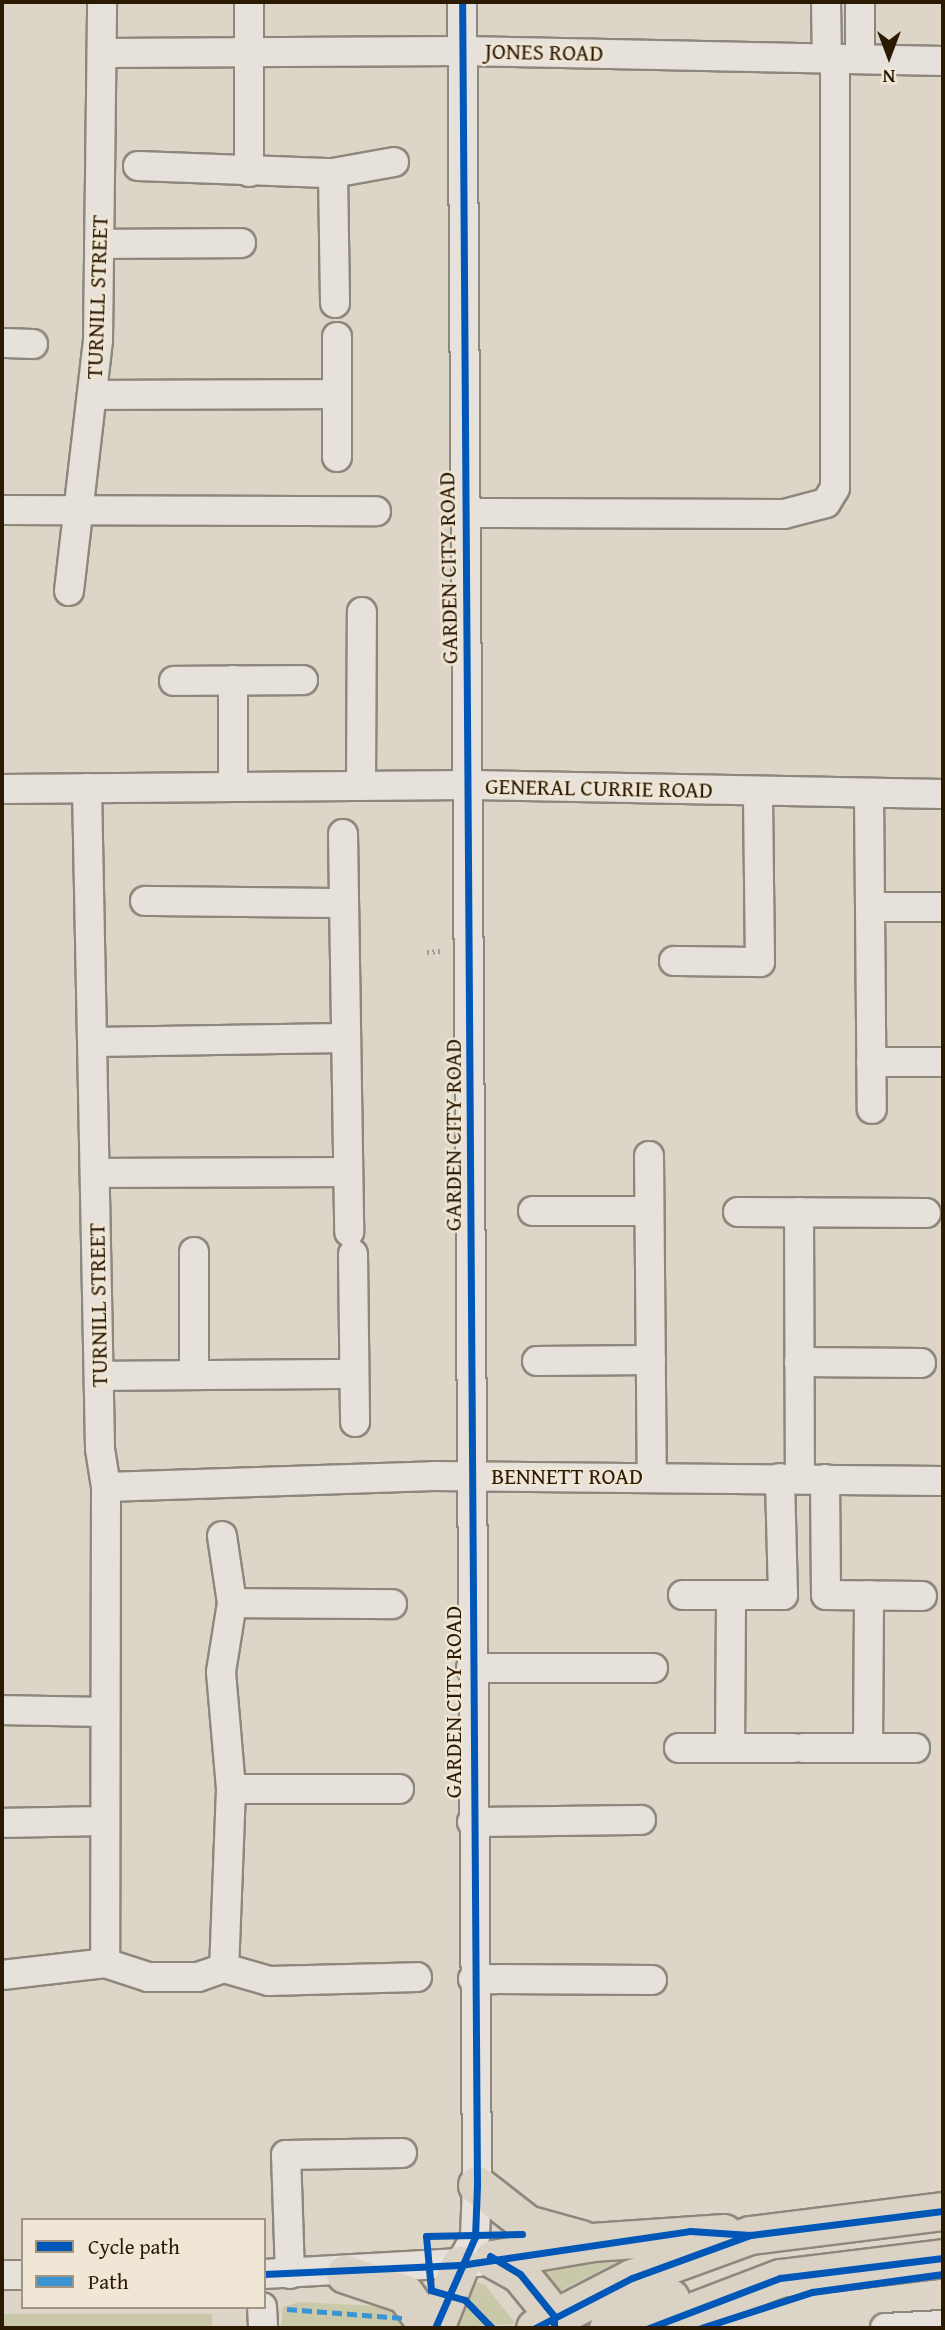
<!DOCTYPE html>
<html>
<head>
<meta charset="utf-8">
<style>
  body { margin:0 }
  #map { position:relative; width:945px; height:2330px; overflow:hidden; background:#ddd5c7; font-family:"Gentium Book Plus",serif }
  div>[style] { position:absolute }
  .green>* { inset:0; background:#c9c8a8; transform-origin:0 0 }
  .path>* { height:4.5px; margin-top:-2.25px; transform-origin:0; background:repeating-linear-gradient(90deg,#a29c94 0 2px,transparent 0 5.5px) }
  .roads { filter:drop-shadow(2px 0 #8e877c) drop-shadow(-2px 0 #8e877c) drop-shadow(0 2px #8e877c) drop-shadow(0 -2px #8e877c) }
  .minor>* { height:28px; margin:-14px; padding:0 14px; transform-origin:14px; border-radius:14px; background:#e6e1da }
  .major>* { height:37px; margin:-18.5px; padding:0 18.5px; transform-origin:18.5px; border-radius:18.5px; background:#d9d2c5 }
  .quiet>* { height:5px; margin-top:-2.5px; transform-origin:0; background:repeating-linear-gradient(90deg,#3c93d1 0 10px,transparent 0 15px) }
  .cycleway>* { height:7px; margin:-3.5px; padding:0 3.5px; transform-origin:3.5px; border-radius:3.5px; background:#0057b8 }
  span { translate:-50% -50%; white-space:nowrap; text-align:center; line-height:1.15; -webkit-text-stroke:5px #efe6d5; paint-order:stroke }
  .street-label { font-size:23px; color:#2c1902 }
  .frame { position:absolute; inset:0; border:4px solid #2c1902; pointer-events:none }
  .legend { position:absolute; left:21px; top:2218px; width:245px; height:91px; box-sizing:border-box; background:#efe6d5; border:2px solid #a19481; margin:0; padding:9px 12px; list-style:none; font-size:21px; color:#2c1902 }
  .legend li { display:flex; align-items:center; gap:14px; height:35px }
  .legend b { width:35px; border:2px solid #a19481 }
  .north { position:absolute; left:854px; top:21px; width:70px; height:70px; -webkit-text-stroke:5px #efe6d5; paint-order:stroke; rotate:180deg; font-size:19px; font-weight:700; line-height:28px; text-align:center; color:#2c1902 }
  .north::after { content:''; display:block; margin:auto; width:24px; height:32px; background:#2c1902; clip-path:polygon(50% 0,100% 100%,50% 72%,0 100%) }
</style>
</head>
<body>
<div id="map">
  <div class="green">
    <i style="clip-path:polygon(634px 2254px,559px 2291px,544px 2281px,534px 2257px)"></i>
    <i style="clip-path:polygon(469px 2280px,485px 2285px,516px 2324px,446px 2328px)"></i>
    <i style="clip-path:polygon(299px 2302px,395px 2307px,411px 2328px,281px 2328px,283px 2307px)"></i>
    <i style="left:2px;top:2314px;width:210px;height:14px"></i>
  </div>
  <div class="path">
    <i style="left:427px;top:952px;width:14px;rotate:-4deg"></i>
  </div>
  <div class="roads">
    <div class="minor">
      <i style="left:249px;top:2px;width:170px;rotate:90deg"></i>
      <i style="left:826px;top:2px;width:56px;rotate:89deg"></i>
      <i style="left:860px;top:2px;width:57px;rotate:90deg"></i>
      <i style="left:102px;top:53px;width:361px;rotate:-0.3deg"></i>
      <i style="left:463px;top:51px;width:480px;rotate:1.2deg"></i>
      <i style="left:138px;top:166px;width:195px;rotate:2.1deg"></i>
      <i style="left:333px;top:173px;width:62px;rotate:-10.2deg"></i>
      <i style="left:333px;top:173px;width:130px;rotate:89.1deg"></i>
      <i style="left:99px;top:244px;width:142px;rotate:-0.4deg"></i>
      <i style="left:337px;top:337px;width:120px;rotate:90deg"></i>
      <i style="left:2px;top:343px;width:31px;rotate:2deg"></i>
      <i style="left:93px;top:395px;width:244px;rotate:-0.2deg"></i>
      <i style="left:2px;top:510px;width:374px;rotate:0.2deg"></i>
      <i style="left:467px;top:513px;width:317px;rotate:0.2deg"></i>
      <i style="left:784px;top:514px;width:43px;rotate:-14.7deg"></i>
      <i style="left:826px;top:503px;width:17px;rotate:-59deg"></i>
      <i style="left:835px;top:488px;width:430px;rotate:-90deg"></i>
      <i style="left:69px;top:591px;width:253px;rotate:-83.4deg"></i>
      <i style="left:98px;top:340px;width:338px;rotate:-89.3deg"></i>
      <i style="left:233px;top:680px;width:107px;rotate:90deg"></i>
      <i style="left:174px;top:681px;width:129px;rotate:-0.4deg"></i>
      <i style="left:361px;top:786px;width:174px;rotate:-89.7deg"></i>
      <i style="left:87px;top:788px;width:661px;rotate:88.87deg"></i>
      <i style="left:100px;top:1449px;width:38px;rotate:81deg"></i>
      <i style="left:106px;top:1487px;width:476px;rotate:90.1deg"></i>
      <i style="left:2px;top:789px;width:468px;rotate:-0.5deg"></i>
      <i style="left:470px;top:785px;width:473px;rotate:1.1deg"></i>
      <i style="left:869px;top:793px;width:316px;rotate:89.5deg"></i>
      <i style="left:343px;top:834px;width:398px;rotate:89.1deg"></i>
      <i style="left:145px;top:901px;width:198px;rotate:0.6deg"></i>
      <i style="left:870px;top:907px;width:73px"></i>
      <i style="left:674px;top:961px;width:86px;rotate:0.7deg"></i>
      <i style="left:760px;top:962px;width:171px;rotate:-90.7deg"></i>
      <i style="left:93px;top:1042px;width:251px;rotate:-0.9deg"></i>
      <i style="left:871px;top:1062px;width:72px"></i>
      <i style="left:649px;top:1156px;width:320px;rotate:89.5deg"></i>
      <i style="left:96px;top:1173px;width:251px;rotate:-0.2deg"></i>
      <i style="left:533px;top:1211px;width:116px"></i>
      <i style="left:738px;top:1212px;width:188px;rotate:0.3deg"></i>
      <i style="left:799px;top:1212px;width:266px;rotate:89.8deg"></i>
      <i style="left:194px;top:1252px;width:123px;rotate:90deg"></i>
      <i style="left:353px;top:1254px;width:168px;rotate:89.3deg"></i>
      <i style="left:537px;top:1361px;width:114px;rotate:-0.5deg"></i>
      <i style="left:799px;top:1362px;width:122px;rotate:0.5deg"></i>
      <i style="left:99px;top:1376px;width:254px;rotate:-0.5deg"></i>
      <i style="left:825px;top:1479px;width:116px;rotate:89.5deg"></i>
      <i style="left:826px;top:1595px;width:96px;rotate:0.6deg"></i>
      <i style="left:106px;top:1487px;width:328px;rotate:-1.9deg"></i>
      <i style="left:434px;top:1476px;width:509px;rotate:0.56deg"></i>
      <i style="left:222px;top:1536px;width:68px;rotate:81.5deg"></i>
      <i style="left:232px;top:1603px;width:70px;rotate:99.1deg"></i>
      <i style="left:221px;top:1672px;width:117px;rotate:85.1deg"></i>
      <i style="left:231px;top:1789px;width:179px;rotate:92.2deg"></i>
      <i style="left:683px;top:1595px;width:100px"></i>
      <i style="left:783px;top:1595px;width:117px;rotate:-91.5deg"></i>
      <i style="left:232px;top:1603px;width:160px;rotate:0.4deg"></i>
      <i style="left:471px;top:1668px;width:182px"></i>
      <i style="left:2px;top:1710px;width:101px;rotate:1.1deg"></i>
      <i style="left:868px;top:1747px;width:152px;rotate:-89.6deg"></i>
      <i style="left:679px;top:1748px;width:114px"></i>
      <i style="left:730px;top:1748px;width:153px;rotate:-89.6deg"></i>
      <i style="left:803px;top:1748px;width:112px"></i>
      <i style="left:231px;top:1789px;width:168px"></i>
      <i style="left:472px;top:1822px;width:169px;rotate:-0.7deg"></i>
      <i style="left:2px;top:1823px;width:102px;rotate:-1.1deg"></i>
      <i style="left:2px;top:1975px;width:104px;rotate:-6.6deg"></i>
      <i style="left:105px;top:1963px;width:45px;rotate:18deg"></i>
      <i style="left:148px;top:1977px;width:50px"></i>
      <i style="left:198px;top:1977px;width:28px;rotate:-19deg"></i>
      <i style="left:224px;top:1968px;width:47px;rotate:16.1deg"></i>
      <i style="left:269px;top:1981px;width:148px;rotate:-1.5deg"></i>
      <i style="left:473px;top:1979px;width:179px;rotate:0.3deg"></i>
      <i style="left:460px;top:2265px;width:32px;rotate:-62deg"></i>
      <i style="left:475px;top:2237px;width:52px;rotate:-87.8deg"></i>
      <i style="left:477px;top:2185px;width:2183px;rotate:-90.39deg"></i>
      <i style="left:264px;top:2274px;width:214px;rotate:-3.2deg"></i>
      <i style="left:290px;top:2274px;width:119px;rotate:-91.9deg"></i>
      <i style="left:286px;top:2155px;width:116px;rotate:-1deg"></i>
      <i style="left:2px;top:2275px;width:21px"></i>
      <i style="left:262px;top:2307px;width:21px;rotate:87deg"></i>
      <i style="left:885px;top:2328px;width:58px;rotate:-3deg"></i>
    </div>
    <div class="major">
      <i style="left:477px;top:2185px;width:63px;rotate:38deg"></i>
      <i style="left:527px;top:2224px;width:56px;rotate:15.5deg"></i>
      <i style="left:493px;top:2259px;width:100px;rotate:-9.7deg"></i>
      <i style="left:592px;top:2242px;width:132px;rotate:-3.9deg"></i>
      <i style="left:493px;top:2259px;width:31px;rotate:29deg"></i>
      <i style="left:520px;top:2274px;width:54px;rotate:51deg"></i>
      <i style="left:554px;top:2316px;width:12px;rotate:90deg"></i>
      <i style="left:345px;top:2274px;width:63px;rotate:18.4deg"></i>
      <i style="left:405px;top:2294px;width:42px;rotate:54.8deg"></i>
      <i style="left:435px;top:2328px;width:68px;rotate:-68.4deg"></i>
      <i style="left:535px;top:2328px;width:109px;rotate:-27.3deg"></i>
      <i style="left:632px;top:2278px;width:126px;rotate:-20deg"></i>
      <i style="left:750px;top:2235px;width:194px;rotate:-7.1deg"></i>
      <i style="left:608px;top:2328px;width:69px;rotate:-25.8deg"></i>
      <i style="left:649px;top:2328px;width:140px;rotate:-20.9deg"></i>
      <i style="left:780px;top:2278px;width:164px;rotate:-7deg"></i>
    </div>
  </div>
  <div class="quiet">
    <i style="left:287px;top:2309px;width:116px;rotate:4.4deg"></i>
  </div>
  <div class="cycleway">
    <i style="left:490px;top:2256px;width:35px;rotate:31deg"></i>
    <i style="left:520px;top:2274px;width:54px;rotate:51deg"></i>
    <i style="left:554px;top:2316px;width:12px;rotate:90deg"></i>
    <i style="left:264px;top:2274px;width:196px;rotate:-2.6deg"></i>
    <i style="left:460px;top:2265px;width:232px;rotate:-8.4deg"></i>
    <i style="left:690px;top:2231px;width:60px;rotate:3.8deg"></i>
    <i style="left:435px;top:2328px;width:99px;rotate:-66.3deg"></i>
    <i style="left:475px;top:2237px;width:52px;rotate:-87.8deg"></i>
    <i style="left:477px;top:2185px;width:2183px;rotate:-90.39deg"></i>
    <i style="left:492px;top:2328px;width:39px;rotate:-134deg"></i>
    <i style="left:465px;top:2300px;width:35px;rotate:-164deg"></i>
    <i style="left:431px;top:2290px;width:54px;rotate:-95.3deg"></i>
    <i style="left:426px;top:2236px;width:96px;rotate:-1.2deg"></i>
    <i style="left:535px;top:2328px;width:109px;rotate:-27.3deg"></i>
    <i style="left:632px;top:2278px;width:126px;rotate:-20deg"></i>
    <i style="left:750px;top:2235px;width:194px;rotate:-7.1deg"></i>
    <i style="left:649px;top:2328px;width:140px;rotate:-20.9deg"></i>
    <i style="left:780px;top:2278px;width:164px;rotate:-7deg"></i>
    <i style="left:701px;top:2328px;width:117px;rotate:-18deg"></i>
    <i style="left:812px;top:2292px;width:132px;rotate:-7.8deg"></i>
  </div>
  <div class="street-label">
    <span style="left:544px;top:52px;rotate:1deg">JONES ROAD</span>
    <span style="left:97px;top:297px;rotate:-88deg">TURNILL STREET</span>
    <span style="left:448px;top:568px;rotate:-91deg">GARDEN CITY ROAD</span>
    <span style="left:599px;top:788px;rotate:1deg">GENERAL CURRIE ROAD</span>
    <span style="left:453px;top:1135px;rotate:-90deg">GARDEN CITY ROAD</span>
    <span style="left:98px;top:1305px;rotate:-91deg">TURNILL STREET</span>
    <span style="left:567px;top:1476px">BENNETT ROAD</span>
    <span style="left:453px;top:1702px;rotate:-90deg">GARDEN CITY ROAD</span>
  </div>
  <div class="frame"></div>
  <ul class="legend">
  <li><b style="height:9px;background:#0057b8"></b>Cycle path</li>
  <li><b style="height:9px;background:#3c93d1"></b>Path</li>
  </ul>
  <div class="north">N</div>
</div>
</body>
</html>
